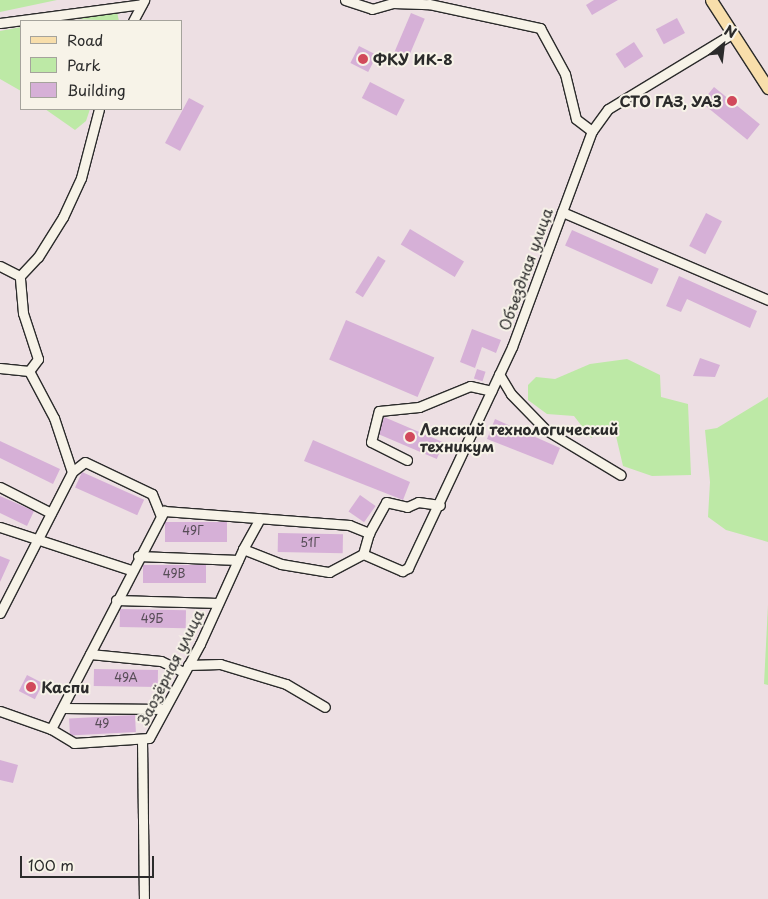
<!DOCTYPE html>
<html>
<head>
<meta charset="utf-8">
<style>
  body { margin:0 }
  #map { position:relative; width:768px; height:899px; overflow:hidden; background:#eddfe3; font-family:"Playpen Sans",sans-serif }
  div>[style] { position:absolute }
  .green>* { inset:0; background:#bde9a6 }
  .building>* { inset:0; background:#d6b0d7; transform-origin:0 0 }
  .roads { filter:drop-shadow(1px 0 #2b2b2b) drop-shadow(-1px 0 #2b2b2b) drop-shadow(0 1px #2b2b2b) drop-shadow(0 -1px #2b2b2b) }
  .minor>* { height:9px; margin:-4.5px; padding:0 4.5px; transform-origin:4.5px; border-radius:4.5px; background:#f7f3e8 }
  .major>* { height:11px; margin:-5.5px; padding:0 5.5px; transform-origin:5.5px; border-radius:5.5px; background:#f8deab }
  .dots>* { width:14px; height:14px; translate:-50% -50%; box-sizing:border-box; border:2px solid #f7f3e8; border-radius:50% }
  span { translate:-50% -50%; white-space:nowrap; text-align:center; line-height:1.15; -webkit-text-stroke:4px #f7f3e8; paint-order:stroke }
  .number-label { font-size:12px; color:#564c56 }
  .number-label span { -webkit-text-stroke-width:0 }
  .poi-label { font-size:15px; color:#2b2b2b; font-weight:700 }
  .left { translate:0 -50%; text-align:left }
  .right { translate:-100% -50%; text-align:right }
  .street-label { font-size:15px; color:#2b2b2b }
  .legend { position:absolute; left:20px; top:20px; width:162px; height:90px; box-sizing:border-box; background:#f7f3e8; border:1px solid #a5a39c; margin:0; padding:6px 9px; list-style:none; font-size:15px; color:#2b2b2b }
  .legend li { display:flex; align-items:center; gap:10px; height:25px }
  .legend b { width:25px; border:1px solid #a5a39c }
  .north { position:absolute; left:698px; top:20px; width:50px; height:50px; -webkit-text-stroke:4px #f7f3e8; paint-order:stroke; rotate:29deg; font-size:14px; font-weight:700; line-height:20px; text-align:center; color:#2b2b2b }
  .north::after { content:''; display:block; margin:auto; width:18px; height:22px; background:#2b2b2b; clip-path:polygon(50% 0,100% 100%,50% 72%,0 100%) }
  .scale { position:absolute; left:20px; top:856px; width:134px; height:22px; box-sizing:border-box; border:2px solid #2b2b2b; border-top:0; padding-left:6px; font-size:15px; line-height:18px; white-space:nowrap; color:#2b2b2b; -webkit-text-stroke:4px #f7f3e8; paint-order:stroke }
</style>
</head>
<body>
<div id="map">
  <div class="green">
    <i style="clip-path:polygon(0 0,57px 0,0 12px)"></i>
    <i style="clip-path:polygon(117px 12px,119px 21px,75px 19px,84px 14px)"></i>
    <i style="clip-path:polygon(21px 27px,21px 91px,0 79px,0 31px)"></i>
    <i style="clip-path:polygon(45px 109px,90px 109px,86px 121px,75px 130px)"></i>
    <i style="clip-path:polygon(627px 359px,660px 375px,661px 397px,688px 404px,691px 475px,652px 476px,623px 466px,616px 436px,602px 430px,591px 438px,574px 416px,547px 414px,528px 400px,528px 385px,536px 377px,555px 379px,590px 364px)"></i>
    <i style="clip-path:polygon(768px 397px,768px 542px,726px 530px,708px 517px,710px 482px,705px 430px,717px 428px)"></i>
    <i style="clip-path:polygon(768px 605px,768px 685px,764px 684px)"></i>
  </div>
  <div class="building">
    <i style="clip-path:polygon(594px 0,618px 0,592px 15px,586px 5px)"></i>
    <i style="left:411px;top:13px;width:15px;height:42px;rotate:23deg"></i>
    <i style="left:677px;top:18px;width:17px;height:24px;rotate:62deg"></i>
    <i style="left:634px;top:42px;width:17px;height:22px;rotate:57deg"></i>
    <i style="left:359px;top:46px;width:20px;height:19px;rotate:27deg"></i>
    <i style="left:370px;top:82px;width:39px;height:18px;rotate:27deg"></i>
    <i style="left:714px;top:87px;width:59px;height:20px;rotate:39deg"></i>
    <i style="left:189px;top:98px;width:17px;height:51px;rotate:28deg"></i>
    <i style="left:706px;top:213px;width:18px;height:37px;rotate:27deg"></i>
    <i style="left:410px;top:229px;width:63px;height:18px;rotate:31deg"></i>
    <i style="left:572px;top:230px;width:95px;height:17px;rotate:24deg"></i>
    <i style="left:378px;top:256px;width:9px;height:43px;rotate:32deg"></i>
    <i style="clip-path:polygon(679px 276px,757px 311px,750px 328px,687px 299px,681px 312px,666px 306px)"></i>
    <i style="left:346px;top:320px;width:96px;height:43px;rotate:23deg"></i>
    <i style="clip-path:polygon(472px 329px,501px 340px,496px 353px,482px 347px,475px 368px,460px 362px)"></i>
    <i style="clip-path:polygon(700px 358px,720px 365px,715px 377px,693px 376px)"></i>
    <i style="left:477px;top:369px;width:9px;height:10px;rotate:18deg"></i>
    <i style="left:384px;top:417px;width:65px;height:18px;rotate:23deg"></i>
    <i style="clip-path:polygon(495px 419px,560px 448px,553px 465px,487px 439px)"></i>
    <i style="clip-path:polygon(313px 440px,410px 482px,403px 500px,304px 461px)"></i>
    <i style="clip-path:polygon(0 441px,60px 469px,53px 484px,0 458px)"></i>
    <i style="left:82px;top:472px;width:68px;height:17px;rotate:24deg"></i>
    <i style="left:360px;top:495px;width:19px;height:20px;rotate:35deg"></i>
    <i style="clip-path:polygon(0 496px,34px 511px,27px 526px,0 513px)"></i>
    <i style="left:165px;top:522px;width:62px;height:20px"></i>
    <i style="left:278px;top:533px;width:65px;height:19px;rotate:1deg"></i>
    <i style="clip-path:polygon(0 556px,10px 560px,0 582px)"></i>
    <i style="left:143px;top:565px;width:63px;height:18px"></i>
    <i style="left:120px;top:609px;width:66px;height:18px;rotate:1deg"></i>
    <i style="left:94px;top:669px;width:64px;height:17px;rotate:1deg"></i>
    <i style="left:27px;top:675px;width:18px;height:18px;rotate:27deg"></i>
    <i style="left:135px;top:715px;width:17px;height:66px;rotate:87deg"></i>
    <i style="clip-path:polygon(0 760px,18px 765px,13px 783px,0 780px)"></i>
  </div>
  <div class="roads">
    <div class="minor">
      <i style="left:345px;top:0;width:28px;rotate:18deg"></i>
      <i style="left:372px;top:9px;width:22px;rotate:-16deg"></i>
      <i style="left:393px;top:3px;width:36px;rotate:2deg"></i>
      <i style="left:429px;top:4px;width:114px;rotate:12.2deg"></i>
      <i style="left:540px;top:28px;width:52px;rotate:61.5deg"></i>
      <i style="left:565px;top:74px;width:46px;rotate:76.3deg"></i>
      <i style="left:576px;top:119px;width:20px;rotate:37deg"></i>
      <i style="left:133px;top:21px;width:24px;rotate:-62deg"></i>
      <i style="left:0;top:23px;width:143px;rotate:-7.6deg"></i>
      <i style="left:562px;top:212px;width:224px;rotate:23.1deg"></i>
      <i style="left:0;top:266px;width:22px;rotate:27deg"></i>
      <i style="left:0;top:368px;width:29px;rotate:6deg"></i>
      <i style="left:499px;top:374px;width:23px;rotate:59deg"></i>
      <i style="left:511px;top:394px;width:50px;rotate:45.8deg"></i>
      <i style="left:546px;top:430px;width:87px;rotate:31deg"></i>
      <i style="left:407px;top:460px;width:40px;rotate:-153.4deg"></i>
      <i style="left:371px;top:442px;width:32px;rotate:-76deg"></i>
      <i style="left:379px;top:411px;width:40px;rotate:-5.7deg"></i>
      <i style="left:419px;top:407px;width:55px;rotate:-22.4deg"></i>
      <i style="left:470px;top:386px;width:22px;rotate:13deg"></i>
      <i style="left:72px;top:472px;width:57px;rotate:-108.4deg"></i>
      <i style="left:54px;top:418px;width:53px;rotate:-118deg"></i>
      <i style="left:29px;top:371px;width:15px;rotate:-53deg"></i>
      <i style="left:38px;top:359px;width:48px;rotate:-108.1deg"></i>
      <i style="left:23px;top:313px;width:37px;rotate:-95deg"></i>
      <i style="left:20px;top:276px;width:26px;rotate:-47deg"></i>
      <i style="left:38px;top:257px;width:47px;rotate:-58deg"></i>
      <i style="left:63px;top:217px;width:43px;rotate:-65.2deg"></i>
      <i style="left:81px;top:178px;width:71px;rotate:-75.4deg"></i>
      <i style="left:0;top:487px;width:57px;rotate:27deg"></i>
      <i style="left:0;top:527px;width:138px;rotate:18.2deg"></i>
      <i style="left:369px;top:533px;width:35px;rotate:-61deg"></i>
      <i style="left:386px;top:502px;width:22px;rotate:13deg"></i>
      <i style="left:407px;top:507px;width:12px;rotate:-24deg"></i>
      <i style="left:418px;top:502px;width:22px;rotate:8deg"></i>
      <i style="left:243px;top:549px;width:35px;rotate:-61deg"></i>
      <i style="left:138px;top:556px;width:100px;rotate:2.3deg"></i>
      <i style="left:116px;top:600px;width:102px;rotate:1.7deg"></i>
      <i style="left:0;top:613px;width:158px;rotate:-62.9deg"></i>
      <i style="left:72px;top:472px;width:16px;rotate:-38deg"></i>
      <i style="left:85px;top:462px;width:74px;rotate:25.5deg"></i>
      <i style="left:152px;top:494px;width:24px;rotate:68deg"></i>
      <i style="left:90px;top:654px;width:71px;rotate:5.6deg"></i>
      <i style="left:161px;top:661px;width:25px;rotate:26deg"></i>
      <i style="left:188px;top:665px;width:32px;rotate:-2deg"></i>
      <i style="left:220px;top:664px;width:69px;rotate:16.9deg"></i>
      <i style="left:286px;top:684px;width:45px;rotate:30.5deg"></i>
      <i style="left:63px;top:708px;width:101px;rotate:0.6deg"></i>
      <i style="left:0;top:711px;width:54px;rotate:19.4deg"></i>
      <i style="left:51px;top:729px;width:27px;rotate:31deg"></i>
      <i style="left:74px;top:743px;width:75px;rotate:-3.8deg"></i>
      <i style="left:149px;top:738px;width:107px;rotate:-61.5deg"></i>
      <i style="left:200px;top:644px;width:104px;rotate:-65.6deg"></i>
      <i style="left:243px;top:549px;width:41px;rotate:21.5deg"></i>
      <i style="left:281px;top:564px;width:49px;rotate:9.5deg"></i>
      <i style="left:329px;top:572px;width:38px;rotate:-28deg"></i>
      <i style="left:363px;top:554px;width:43px;rotate:23.6deg"></i>
      <i style="left:402px;top:571px;width:7px;rotate:-27deg"></i>
      <i style="left:408px;top:568px;width:244px;rotate:-64.8deg"></i>
      <i style="left:512px;top:347px;width:230px;rotate:-69.7deg"></i>
      <i style="left:592px;top:131px;width:27px;rotate:-54deg"></i>
      <i style="left:608px;top:109px;width:143px;rotate:-31.2deg"></i>
      <i style="left:51px;top:729px;width:246px;rotate:-62.6deg"></i>
      <i style="left:164px;top:511px;width:186px;rotate:4.3deg"></i>
      <i style="left:349px;top:525px;width:22px;rotate:22deg"></i>
      <i style="left:369px;top:533px;width:22px;rotate:106deg"></i>
      <i style="left:142px;top:739px;width:160px;rotate:89.3deg"></i>
    </div>
    <div class="major">
      <i style="left:711px;top:0;width:105px;rotate:57.1deg"></i>
    </div>
  </div>
  <div class="dots">
    <i style="left:363px;top:59px;background:#d1495b"></i>
    <i style="left:732px;top:101px;background:#d1495b"></i>
    <i style="left:410px;top:437px;background:#d1495b"></i>
    <i style="left:31px;top:687px;background:#d1495b"></i>
  </div>
  <div class="number-label">
    <span style="left:193px;top:531px">49Г</span>
    <span style="left:310px;top:543px">51Г</span>
    <span style="left:174px;top:574px">49В</span>
    <span style="left:152px;top:619px">49Б</span>
    <span style="left:126px;top:678px">49А</span>
    <span style="left:102px;top:724px">49</span>
  </div>
  <div class="poi-label">
    <span class="left" style="left:373px;top:59px">ФКУ ИК-8</span>
    <span class="right" style="left:722px;top:101px">СТО ГАЗ, УАЗ</span>
    <span class="left" style="left:420px;top:437px">Ленский технологический<br>техникум</span>
    <span class="left" style="left:41px;top:687px">Каспи</span>
  </div>
  <div class="street-label">
    <span style="left:525px;top:269px;rotate:-70deg">Объездная улица</span>
    <span style="left:170px;top:667px;rotate:-63deg">Заозёрная улица</span>
  </div>
  <ul class="legend">
  <li><b style="height:6px;background:#f8deab"></b>Road</li>
  <li><b style="height:14px;background:#bde9a6"></b>Park</li>
  <li><b style="height:14px;background:#d6b0d7"></b>Building</li>
  </ul>
  <div class="north">N</div>
  <div class="scale">100 m</div>
</div>
</body>
</html>
